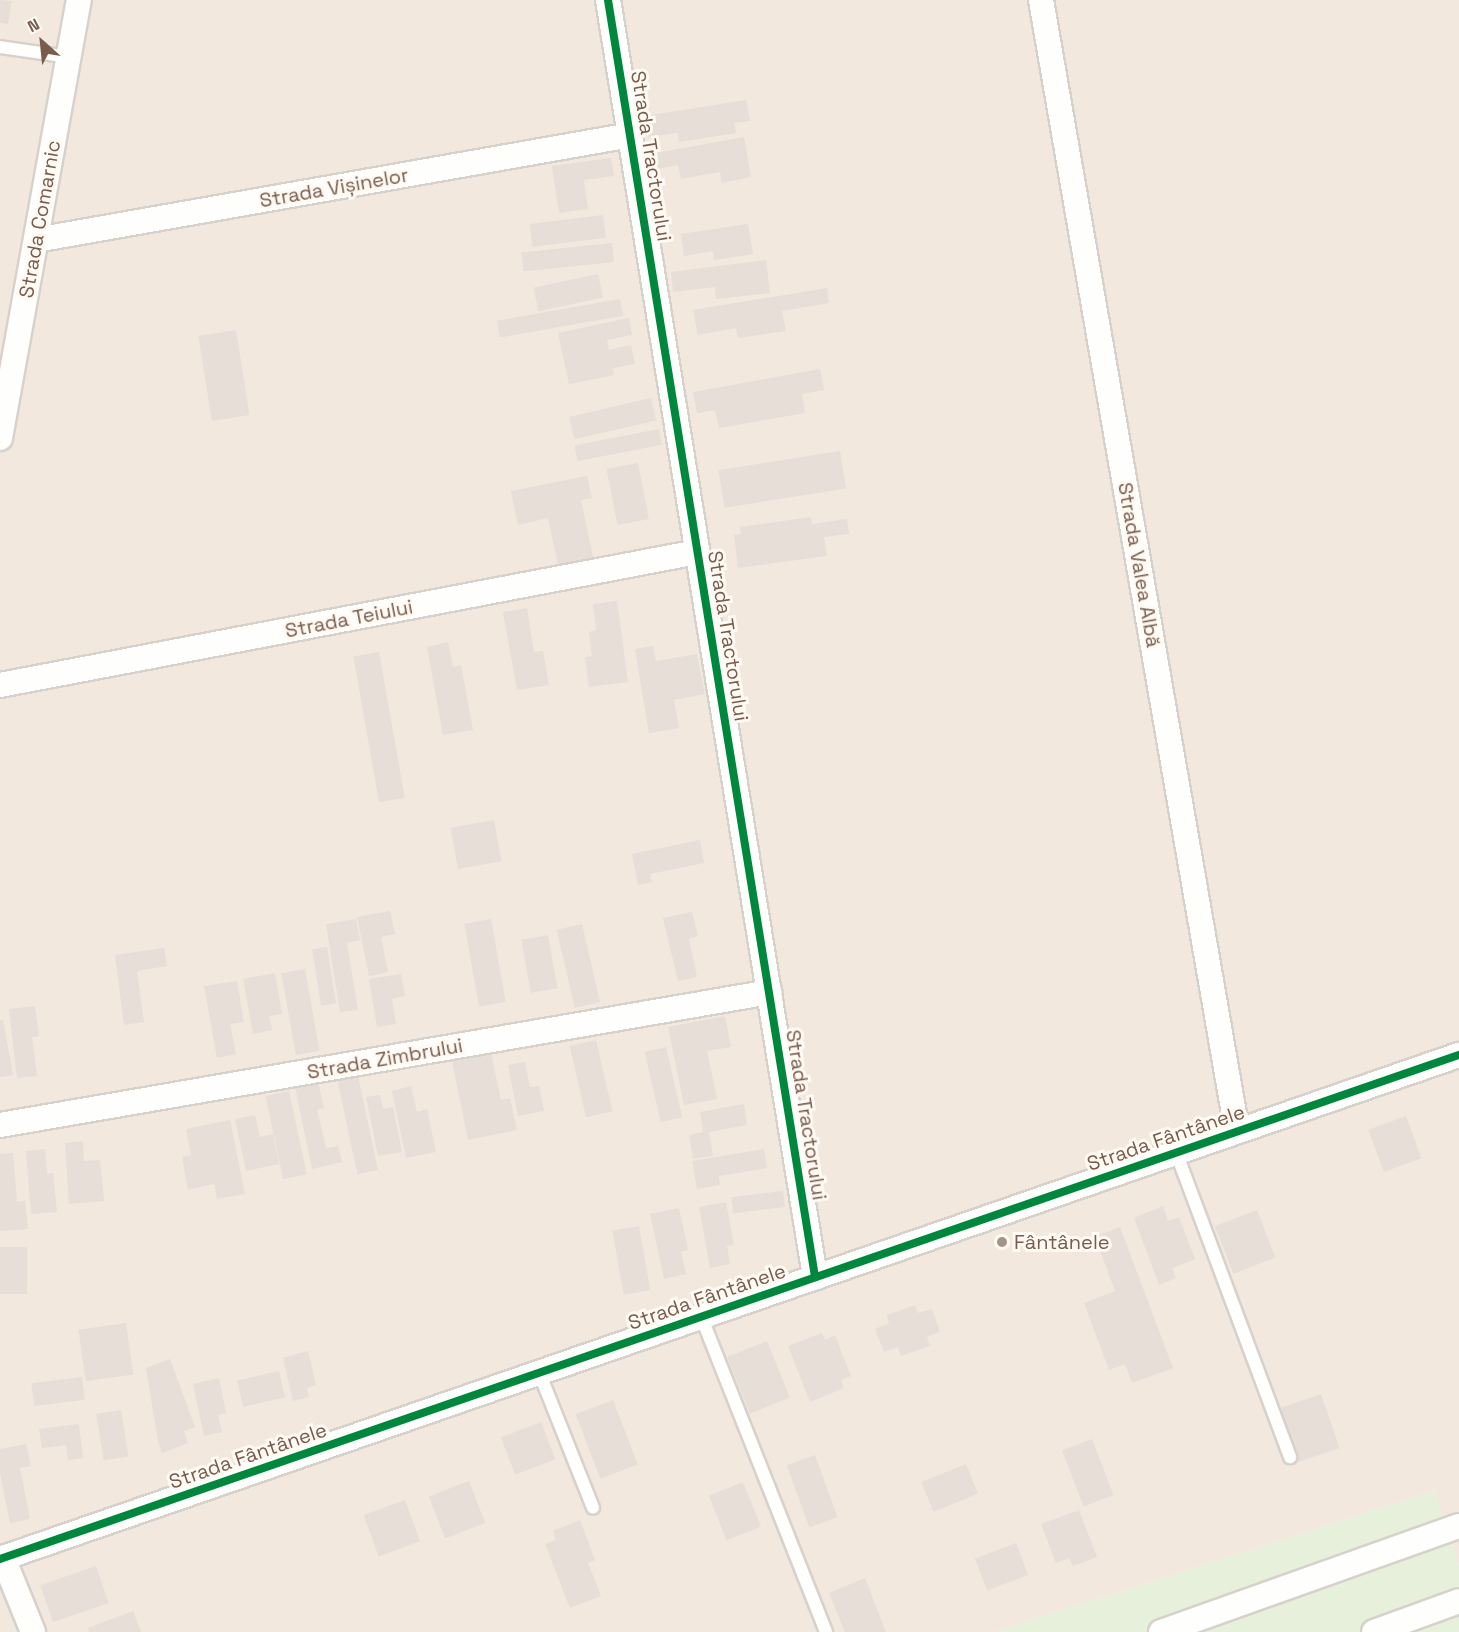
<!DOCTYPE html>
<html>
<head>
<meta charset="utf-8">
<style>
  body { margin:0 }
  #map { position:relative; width:1459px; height:1632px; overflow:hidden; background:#f9f5f0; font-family:"Space Grotesk",sans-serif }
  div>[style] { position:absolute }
  .residential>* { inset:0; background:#f2e8de }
  .green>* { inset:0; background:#e7f0db }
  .building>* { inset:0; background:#e6ded7; transform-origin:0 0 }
  .roads { filter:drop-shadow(2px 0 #d7d1cb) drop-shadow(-2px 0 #d7d1cb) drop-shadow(0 2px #d7d1cb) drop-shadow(0 -2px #d7d1cb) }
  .service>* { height:12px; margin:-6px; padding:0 6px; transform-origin:6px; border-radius:6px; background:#fefefd }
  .minor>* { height:24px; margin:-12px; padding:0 12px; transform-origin:12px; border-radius:12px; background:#fefefd }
  .cycleway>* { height:8px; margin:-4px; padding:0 4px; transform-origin:4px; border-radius:4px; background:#00873e }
  .dots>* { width:16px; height:16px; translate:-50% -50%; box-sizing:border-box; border:3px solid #fffaf3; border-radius:50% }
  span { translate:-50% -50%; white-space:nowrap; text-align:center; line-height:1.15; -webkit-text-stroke:6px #fffaf3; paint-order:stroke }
  .street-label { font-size:20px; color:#7a5c4d }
  .poi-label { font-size:20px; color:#7a5c4d }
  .left { translate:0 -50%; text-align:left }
  .north { position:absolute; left:12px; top:12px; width:60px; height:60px; -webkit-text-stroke:4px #fffaf3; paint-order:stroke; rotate:333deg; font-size:16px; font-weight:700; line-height:24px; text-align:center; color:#7a5c4d }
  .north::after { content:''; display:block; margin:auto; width:21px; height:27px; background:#7a5c4d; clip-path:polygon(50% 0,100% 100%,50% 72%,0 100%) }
</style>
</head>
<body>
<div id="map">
  <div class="residential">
    <i style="clip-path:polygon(0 0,1459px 0,1459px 1565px,1434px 1491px,994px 1632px,0 1632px)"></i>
  </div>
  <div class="green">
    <i style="clip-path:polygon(1434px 1491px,1459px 1565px,1459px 1632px,994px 1632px)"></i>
  </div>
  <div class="building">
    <i style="clip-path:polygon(0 0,12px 1px,8px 24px,0 23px)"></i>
    <i style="clip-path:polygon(746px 100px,750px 121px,734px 123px,736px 133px,679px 142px,678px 133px,648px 137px,645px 116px)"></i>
    <i style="clip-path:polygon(744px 137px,751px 177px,722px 183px,720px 172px,681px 179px,678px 165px,653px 170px,650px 154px)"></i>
    <i style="clip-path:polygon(611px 158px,614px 176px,584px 180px,588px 209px,559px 213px,552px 166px)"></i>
    <i style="left:603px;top:215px;width:23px;height:74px;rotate:83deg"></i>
    <i style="clip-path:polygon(748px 224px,753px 254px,714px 260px,713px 251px,684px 256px,681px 234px)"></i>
    <i style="left:612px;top:243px;width:19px;height:91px;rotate:84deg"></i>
    <i style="clip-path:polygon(766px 260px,770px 293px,716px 299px,715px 287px,673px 292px,671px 272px)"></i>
    <i style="left:598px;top:274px;width:24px;height:66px;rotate:78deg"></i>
    <i style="clip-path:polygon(827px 288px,829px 303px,782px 311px,786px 331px,738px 338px,736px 328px,698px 335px,693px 310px)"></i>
    <i style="left:620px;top:299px;width:17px;height:125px;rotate:80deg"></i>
    <i style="clip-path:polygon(629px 318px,632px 335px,607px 340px,609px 350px,631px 345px,635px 364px,613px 368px,614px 375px,569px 384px,558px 333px)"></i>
    <i style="left:236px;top:330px;width:86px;height:38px;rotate:81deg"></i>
    <i style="clip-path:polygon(820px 369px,824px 390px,802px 394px,805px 413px,719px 428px,715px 410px,697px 413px,693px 392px)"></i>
    <i style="left:651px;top:398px;width:23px;height:84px;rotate:77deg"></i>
    <i style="left:659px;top:429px;width:16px;height:86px;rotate:79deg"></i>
    <i style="left:840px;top:451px;width:38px;height:123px;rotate:81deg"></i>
    <i style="left:638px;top:463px;width:57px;height:32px;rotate:79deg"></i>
    <i style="clip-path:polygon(587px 476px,592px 498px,581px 500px,594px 562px,559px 569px,548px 518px,518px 525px,511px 491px)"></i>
    <i style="clip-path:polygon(811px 517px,812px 524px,847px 519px,849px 534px,824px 537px,827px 556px,738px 568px,734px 535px,741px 534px,740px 527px)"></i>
    <i style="clip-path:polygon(617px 601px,628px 682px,589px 687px,585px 657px,592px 656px,589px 632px,596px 630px,593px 604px)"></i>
    <i style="clip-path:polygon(527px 608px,534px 652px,543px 651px,549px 685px,517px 690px,503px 612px)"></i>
    <i style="clip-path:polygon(448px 642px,453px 667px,461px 665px,473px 730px,443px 735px,427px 647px)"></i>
    <i style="clip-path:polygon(653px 646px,656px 661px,697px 654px,705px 694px,674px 700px,679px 728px,649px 733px,635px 649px)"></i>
    <i style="left:379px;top:652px;width:148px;height:26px;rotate:80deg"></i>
    <i style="left:494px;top:820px;width:42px;height:44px;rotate:80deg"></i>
    <i style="clip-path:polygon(700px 840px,704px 863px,650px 874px,652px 882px,638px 885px,632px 854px)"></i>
    <i style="clip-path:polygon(390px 911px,395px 934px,381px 937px,388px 972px,369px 976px,357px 917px)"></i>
    <i style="clip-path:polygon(692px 912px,698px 936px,689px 939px,697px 977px,678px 981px,663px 918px)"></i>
    <i style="clip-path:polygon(356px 919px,360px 940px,347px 943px,358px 1010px,340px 1012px,326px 924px)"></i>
    <i style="left:491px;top:919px;width:84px;height:27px;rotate:80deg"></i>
    <i style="left:582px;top:924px;width:80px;height:26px;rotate:77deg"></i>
    <i style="left:548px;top:935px;width:54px;height:27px;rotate:80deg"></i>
    <i style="left:327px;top:947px;width:57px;height:15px;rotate:81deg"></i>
    <i style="clip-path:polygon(164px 948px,167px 966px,137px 971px,144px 1022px,124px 1025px,115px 955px)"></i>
    <i style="left:305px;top:969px;width:83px;height:24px;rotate:80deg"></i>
    <i style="clip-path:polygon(275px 973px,282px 1014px,269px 1016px,272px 1030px,253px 1034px,243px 979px)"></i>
    <i style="clip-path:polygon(401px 974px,405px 996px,392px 999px,396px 1024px,377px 1027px,369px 979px)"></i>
    <i style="clip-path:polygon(237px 981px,244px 1022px,230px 1024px,236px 1054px,217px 1058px,204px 986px)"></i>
    <i style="clip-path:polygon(35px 1006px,39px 1036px,32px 1037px,37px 1076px,17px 1078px,9px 1009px)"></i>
    <i style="clip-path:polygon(725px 1016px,731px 1047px,707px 1051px,717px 1099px,684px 1105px,668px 1027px)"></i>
    <i style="clip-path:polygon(0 1020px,3px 1020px,13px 1075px,0 1077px)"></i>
    <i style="left:596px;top:1040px;width:73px;height:27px;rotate:77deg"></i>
    <i style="left:666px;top:1047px;width:72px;height:22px;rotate:77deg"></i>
    <i style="clip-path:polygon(491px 1053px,501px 1100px,510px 1098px,517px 1130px,468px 1140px,452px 1061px)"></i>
    <i style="clip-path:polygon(525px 1062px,530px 1087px,539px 1086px,544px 1111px,518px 1116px,508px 1065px)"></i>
    <i style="left:358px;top:1076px;width:96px;height:21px;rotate:78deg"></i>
    <i style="clip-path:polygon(318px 1082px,324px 1108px,317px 1109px,326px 1148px,338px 1146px,342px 1162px,312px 1169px,295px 1087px)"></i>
    <i style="clip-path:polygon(411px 1086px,417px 1112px,427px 1109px,436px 1152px,406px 1158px,392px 1091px)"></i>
    <i style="left:289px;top:1091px;width:85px;height:24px;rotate:78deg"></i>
    <i style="clip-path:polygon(380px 1095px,383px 1109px,393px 1107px,402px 1152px,378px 1156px,366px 1097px)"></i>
    <i style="clip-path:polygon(744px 1104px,747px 1125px,709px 1132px,713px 1156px,693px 1159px,689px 1135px,703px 1132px,700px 1112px)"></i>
    <i style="clip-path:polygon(255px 1115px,260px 1137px,273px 1134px,279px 1164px,246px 1171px,235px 1119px)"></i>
    <i style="left:1406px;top:1116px;width:45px;height:40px;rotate:70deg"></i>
    <i style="clip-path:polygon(230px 1120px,245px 1194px,217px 1199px,214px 1184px,188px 1190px,182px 1157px,191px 1155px,186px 1129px)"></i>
    <i style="clip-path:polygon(83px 1141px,84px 1161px,100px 1160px,104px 1201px,69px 1204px,65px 1143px)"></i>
    <i style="clip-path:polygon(45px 1149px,47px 1174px,53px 1173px,57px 1212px,31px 1214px,26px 1151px)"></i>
    <i style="clip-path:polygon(764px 1149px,767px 1168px,719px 1176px,720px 1185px,697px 1189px,692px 1161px)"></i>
    <i style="clip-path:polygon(13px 1153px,17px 1202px,25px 1201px,28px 1229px,0 1231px,0 1154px)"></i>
    <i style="left:783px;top:1191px;width:16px;height:52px;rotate:83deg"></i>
    <i style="clip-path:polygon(726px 1202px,734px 1245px,727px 1246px,730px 1264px,710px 1268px,699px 1207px)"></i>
    <i style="clip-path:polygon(1163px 1206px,1168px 1221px,1179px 1217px,1195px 1259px,1172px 1268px,1176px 1278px,1159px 1285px,1134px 1218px)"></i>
    <i style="clip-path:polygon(679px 1208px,688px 1250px,681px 1252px,686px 1274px,664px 1279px,650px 1214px)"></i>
    <i style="left:1257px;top:1210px;width:51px;height:45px;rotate:69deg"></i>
    <i style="left:639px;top:1226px;width:65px;height:27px;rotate:80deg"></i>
    <i style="clip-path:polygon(1120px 1227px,1173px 1368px,1132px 1383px,1125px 1364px,1109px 1370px,1084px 1303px,1115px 1291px,1095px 1237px)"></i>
    <i style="left:0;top:1247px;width:27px;height:47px"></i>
    <i style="clip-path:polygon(915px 1305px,918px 1313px,932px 1309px,940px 1332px,927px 1337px,930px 1346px,901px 1356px,898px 1347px,884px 1352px,875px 1329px,889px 1323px,887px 1315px)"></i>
    <i style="left:126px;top:1323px;width:52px;height:48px;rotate:82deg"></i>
    <i style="clip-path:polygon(822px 1333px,825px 1340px,835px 1335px,851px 1376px,841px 1380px,844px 1388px,810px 1402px,788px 1346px)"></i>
    <i style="left:767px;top:1341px;width:61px;height:43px;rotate:68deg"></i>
    <i style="clip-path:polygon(308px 1351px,316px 1385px,307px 1388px,309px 1397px,293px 1401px,283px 1358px)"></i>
    <i style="clip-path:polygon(170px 1359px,195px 1427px,184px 1431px,188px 1443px,162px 1453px,158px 1441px,146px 1368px)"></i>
    <i style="left:279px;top:1371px;width:27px;height:43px;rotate:77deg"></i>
    <i style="left:82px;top:1377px;width:23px;height:51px;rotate:83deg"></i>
    <i style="clip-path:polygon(219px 1378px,226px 1413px,218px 1415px,222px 1432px,204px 1436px,193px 1384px)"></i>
    <i style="left:1321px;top:1394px;width:57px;height:43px;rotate:71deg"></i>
    <i style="left:613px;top:1400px;width:69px;height:40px;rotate:69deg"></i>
    <i style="left:121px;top:1410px;width:47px;height:25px;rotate:81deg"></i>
    <i style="left:541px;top:1422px;width:40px;height:43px;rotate:69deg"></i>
    <i style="clip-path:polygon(79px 1424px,83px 1458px,68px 1460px,66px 1445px,42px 1448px,39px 1429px)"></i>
    <i style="left:1092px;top:1439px;width:60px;height:32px;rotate:69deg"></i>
    <i style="clip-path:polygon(26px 1444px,31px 1466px,20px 1468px,30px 1519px,10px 1523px,0 1473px,0 1449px)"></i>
    <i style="left:815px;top:1455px;width:66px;height:30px;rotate:70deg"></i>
    <i style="left:966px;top:1464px;width:32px;height:48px;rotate:68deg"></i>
    <i style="left:469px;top:1481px;width:45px;height:43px;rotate:69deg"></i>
    <i style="left:743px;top:1482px;width:48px;height:37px;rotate:68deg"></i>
    <i style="left:405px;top:1500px;width:44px;height:44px;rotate:70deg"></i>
    <i style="clip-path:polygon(1079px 1510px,1097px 1557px,1073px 1566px,1069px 1558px,1056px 1563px,1041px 1524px)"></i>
    <i style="clip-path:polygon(580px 1520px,595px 1560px,588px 1563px,601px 1596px,570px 1608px,545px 1544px,556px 1540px,553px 1531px)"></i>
    <i style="left:1016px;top:1543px;width:34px;height:44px;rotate:69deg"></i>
    <i style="left:96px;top:1566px;width:39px;height:59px;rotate:71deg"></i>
    <i style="clip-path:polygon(865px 1578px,886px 1632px,845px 1632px,829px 1593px)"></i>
    <i style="clip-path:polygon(133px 1611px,141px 1632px,89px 1632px,88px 1628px)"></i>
  </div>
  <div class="roads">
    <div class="service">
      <i style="left:0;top:47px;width:70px;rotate:8.2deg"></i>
      <i style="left:1176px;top:1152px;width:326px;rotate:69.5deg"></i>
      <i style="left:701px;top:1316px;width:340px;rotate:68.4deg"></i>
      <i style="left:539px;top:1372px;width:146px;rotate:68.3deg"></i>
    </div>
    <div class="minor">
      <i style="left:608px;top:0;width:1294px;rotate:80.79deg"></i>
      <i style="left:1041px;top:0;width:1148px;rotate:80.17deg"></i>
      <i style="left:36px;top:240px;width:604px;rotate:-10.01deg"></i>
      <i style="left:0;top:438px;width:445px;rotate:-79.8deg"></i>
      <i style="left:0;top:685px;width:710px;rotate:-10.8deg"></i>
      <i style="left:0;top:1125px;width:781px;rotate:-9.8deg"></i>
      <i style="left:3px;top:1558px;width:80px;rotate:67.9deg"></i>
      <i style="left:0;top:1559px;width:1544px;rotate:-19.06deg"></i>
      <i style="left:1161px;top:1632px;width:316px;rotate:-19.6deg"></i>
      <i style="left:1374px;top:1632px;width:90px;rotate:-20deg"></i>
    </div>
  </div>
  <div class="cycleway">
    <i style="left:608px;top:0;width:1294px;rotate:80.79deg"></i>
    <i style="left:0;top:1559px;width:1544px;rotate:-19.06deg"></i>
  </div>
  <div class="dots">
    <i style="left:1002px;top:1242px;background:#a69286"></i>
  </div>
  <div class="street-label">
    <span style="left:651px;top:156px;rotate:81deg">Strada Tractorului</span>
    <span style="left:334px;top:188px;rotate:-10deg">Strada Vișinelor</span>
    <span style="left:40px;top:219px;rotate:-80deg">Strada Comarnic</span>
    <span style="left:1139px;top:565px;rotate:80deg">Strada Valea Albă</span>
    <span style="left:349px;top:619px;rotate:-11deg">Strada Teiului</span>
    <span style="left:728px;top:636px;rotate:81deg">Strada Tractorului</span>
    <span style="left:385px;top:1059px;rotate:-10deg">Strada Zimbrului</span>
    <span style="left:806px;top:1115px;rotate:81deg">Strada Tractorului</span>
    <span style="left:1166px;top:1138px;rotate:-19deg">Strada Fântânele</span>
    <span style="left:707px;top:1297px;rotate:-19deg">Strada Fântânele</span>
    <span style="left:248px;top:1456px;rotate:-19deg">Strada Fântânele</span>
  </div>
  <div class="poi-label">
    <span class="left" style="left:1014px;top:1242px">Fântânele</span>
  </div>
  <div class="north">N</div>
</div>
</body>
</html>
